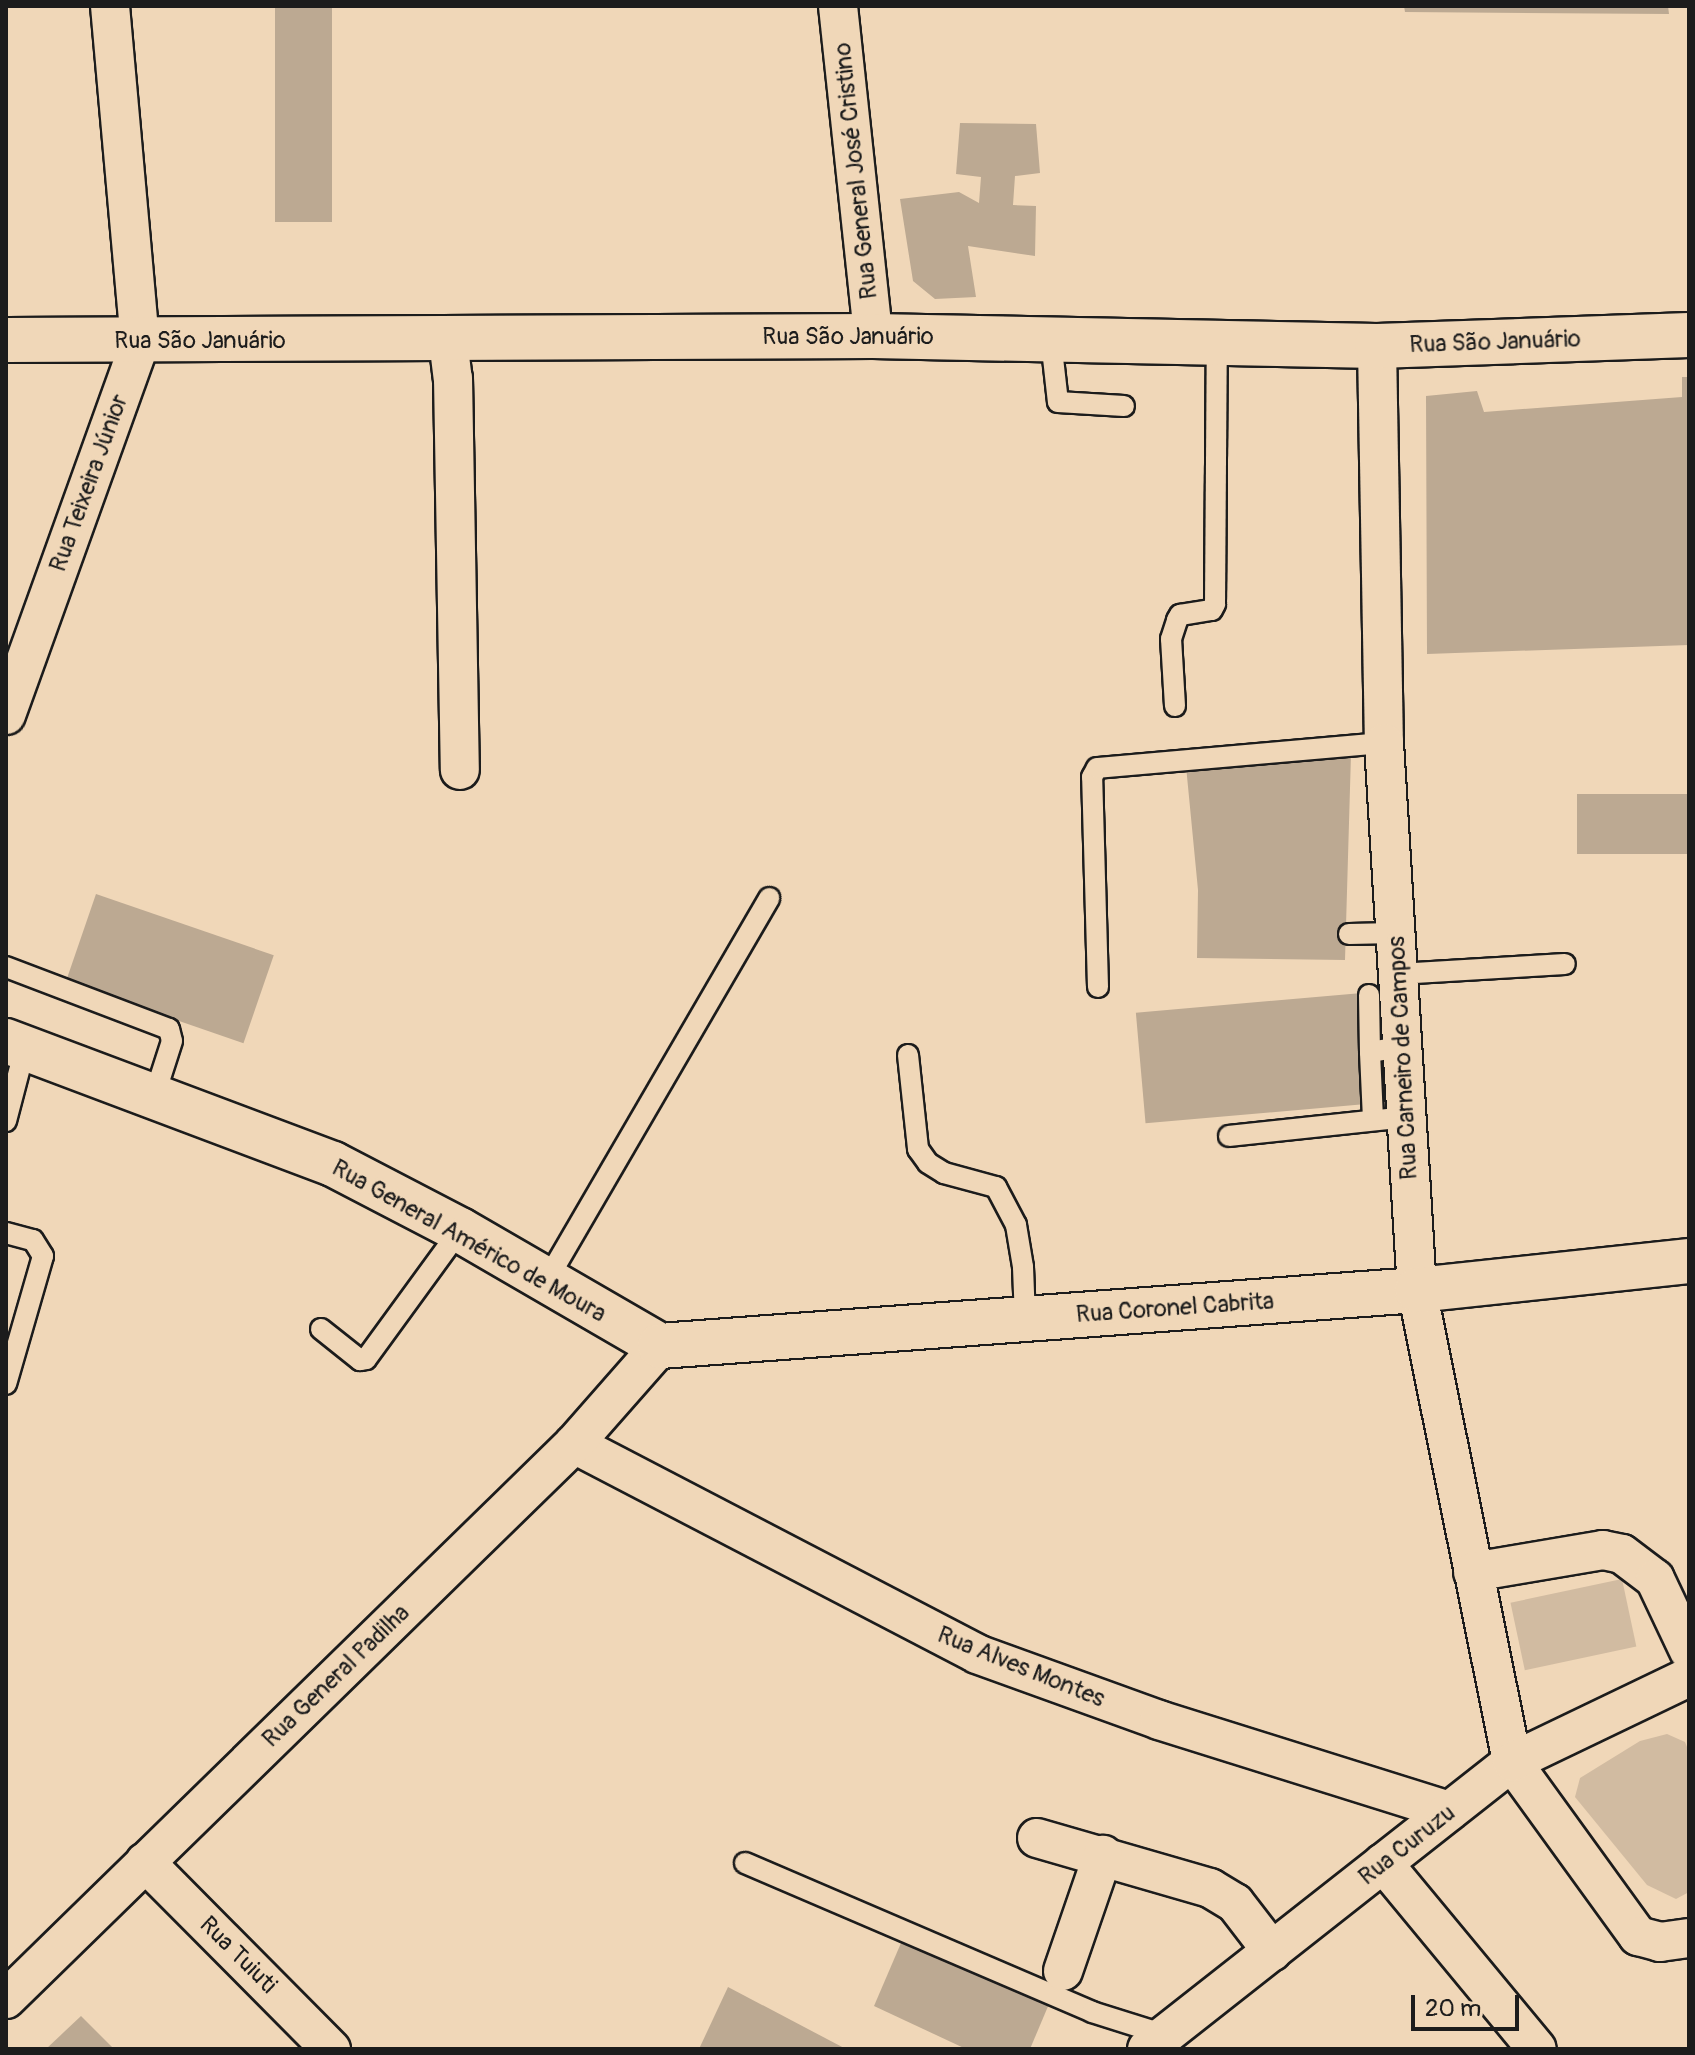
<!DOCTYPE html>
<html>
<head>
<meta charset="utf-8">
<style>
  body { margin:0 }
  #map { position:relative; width:1695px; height:2055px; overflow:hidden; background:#f0d7b8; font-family:Pangolin,sans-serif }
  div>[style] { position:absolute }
  .green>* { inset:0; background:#d1bba1; transform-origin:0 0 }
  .building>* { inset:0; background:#bca992; transform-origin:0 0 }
  .roads { filter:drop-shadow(2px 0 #1c1c1c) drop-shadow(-2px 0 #1c1c1c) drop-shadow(0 2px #1c1c1c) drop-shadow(0 -2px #1c1c1c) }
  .service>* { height:20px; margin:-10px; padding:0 10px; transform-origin:10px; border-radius:10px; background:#f0d7b8 }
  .minor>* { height:38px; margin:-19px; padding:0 19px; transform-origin:19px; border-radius:19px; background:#f0d7b8 }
  .tertiary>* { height:44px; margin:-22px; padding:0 22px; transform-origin:22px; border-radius:22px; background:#f0d7b8 }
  span { translate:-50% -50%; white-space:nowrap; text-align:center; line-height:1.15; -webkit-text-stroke:6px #f0d7b8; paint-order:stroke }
  .street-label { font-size:24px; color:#1c1c1c }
  .frame { position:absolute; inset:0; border:8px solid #1c1c1c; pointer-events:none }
  .scale { position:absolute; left:1411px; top:1995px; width:108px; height:36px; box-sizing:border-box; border:4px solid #1c1c1c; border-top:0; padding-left:10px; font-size:24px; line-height:28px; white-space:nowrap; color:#1c1c1c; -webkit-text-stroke:6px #f0d7b8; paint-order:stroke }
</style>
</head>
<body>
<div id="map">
  <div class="green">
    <i style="left:1622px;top:1579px;width:69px;height:114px;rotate:78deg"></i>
    <i style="clip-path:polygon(1667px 1734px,1685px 1742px,1689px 1752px,1689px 1892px,1676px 1899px,1647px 1885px,1575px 1797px,1580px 1778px,1640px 1741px)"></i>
  </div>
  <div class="building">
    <i style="left:275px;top:6px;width:57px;height:216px"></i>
    <i style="clip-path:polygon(1404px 6px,1668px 6px,1669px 14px,1405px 12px)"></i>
    <i style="clip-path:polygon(960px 123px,1036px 124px,1040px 173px,1015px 176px,1013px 205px,1036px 206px,1035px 256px,968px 246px,976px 297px,935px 299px,913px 281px,900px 199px,959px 192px,979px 203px,981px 177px,956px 174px)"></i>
    <i style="clip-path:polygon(1682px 377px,1689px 377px,1689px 645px,1427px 654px,1426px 396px,1477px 391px,1484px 412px,1682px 397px)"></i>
    <i style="clip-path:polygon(1351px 754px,1345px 960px,1197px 958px,1198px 890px,1186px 766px)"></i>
    <i style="left:1689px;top:794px;width:60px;height:112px;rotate:90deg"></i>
    <i style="left:96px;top:894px;width:188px;height:93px;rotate:19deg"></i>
    <i style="left:1362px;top:993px;width:111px;height:227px;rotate:85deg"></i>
    <i style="clip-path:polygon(901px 1943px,1049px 2004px,1030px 2049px,966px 2049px,874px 2006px)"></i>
    <i style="clip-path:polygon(728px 1987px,846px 2049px,699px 2049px)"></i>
    <i style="clip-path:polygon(81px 2016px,114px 2049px,46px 2049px)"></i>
  </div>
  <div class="roads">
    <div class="service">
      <i style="left:1051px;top:340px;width:62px;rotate:83.6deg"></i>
      <i style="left:1058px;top:402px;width:66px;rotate:3.5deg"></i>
      <i style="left:1175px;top:706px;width:67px;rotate:-93.4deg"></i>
      <i style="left:1171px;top:639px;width:20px;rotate:-72deg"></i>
      <i style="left:1177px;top:620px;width:6px;rotate:-59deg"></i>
      <i style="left:1180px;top:615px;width:32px;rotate:-9deg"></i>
      <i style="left:1212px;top:610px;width:7px;rotate:-63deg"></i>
      <i style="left:1215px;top:604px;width:260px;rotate:-89.6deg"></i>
      <i style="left:1349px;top:934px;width:46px;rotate:-1.2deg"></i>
      <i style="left:6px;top:967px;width:174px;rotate:20.8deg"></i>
      <i style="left:169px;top:1029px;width:12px;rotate:76deg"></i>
      <i style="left:172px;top:1041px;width:59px;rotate:107.8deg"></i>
      <i style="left:1398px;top:974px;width:167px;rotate:-3.4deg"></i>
      <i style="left:1098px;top:987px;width:210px;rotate:-91.6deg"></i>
      <i style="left:1092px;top:777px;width:10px;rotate:-61deg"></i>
      <i style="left:1097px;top:768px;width:288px;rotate:-5deg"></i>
      <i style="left:1369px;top:995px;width:57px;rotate:89deg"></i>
      <i style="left:908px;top:1055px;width:95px;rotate:83.9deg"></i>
      <i style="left:918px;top:1149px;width:17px;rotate:54deg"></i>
      <i style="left:928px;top:1163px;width:19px;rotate:32deg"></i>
      <i style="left:944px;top:1173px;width:54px;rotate:15.1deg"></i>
      <i style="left:996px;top:1187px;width:43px;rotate:62.2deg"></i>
      <i style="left:1016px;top:1225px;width:43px;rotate:80.5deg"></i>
      <i style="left:1023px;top:1267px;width:52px;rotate:87.8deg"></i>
      <i style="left:1373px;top:1119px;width:67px;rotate:-92.6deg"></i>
      <i style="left:1370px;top:1052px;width:32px;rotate:-9deg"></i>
      <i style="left:6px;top:1121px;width:75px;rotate:-75.4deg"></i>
      <i style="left:1229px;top:1136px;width:178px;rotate:-6.1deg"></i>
      <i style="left:6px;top:1233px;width:28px;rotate:15deg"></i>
      <i style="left:33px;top:1240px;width:19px;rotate:58deg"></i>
      <i style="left:43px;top:1256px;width:133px;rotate:106.1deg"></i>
      <i style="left:547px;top:1280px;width:442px;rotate:-59.8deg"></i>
      <i style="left:321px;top:1329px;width:50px;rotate:38.5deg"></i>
      <i style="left:360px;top:1360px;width:6px;rotate:-9deg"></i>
      <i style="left:366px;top:1359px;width:160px;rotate:-53.9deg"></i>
      <i style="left:745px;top:1863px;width:378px;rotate:23.2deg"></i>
      <i style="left:1092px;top:2012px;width:77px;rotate:17.5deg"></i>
    </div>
    <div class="minor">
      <i style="left:838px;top:6px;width:332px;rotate:83.9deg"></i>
      <i style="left:448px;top:340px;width:38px;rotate:83deg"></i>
      <i style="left:453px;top:378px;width:392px;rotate:89deg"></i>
      <i style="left:1377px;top:346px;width:397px;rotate:89deg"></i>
      <i style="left:1384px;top:743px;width:548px;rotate:86.55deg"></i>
      <i style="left:1417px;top:1290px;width:481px;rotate:78.6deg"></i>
      <i style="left:1512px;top:1762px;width:215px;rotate:54.1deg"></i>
      <i style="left:1638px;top:1936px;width:23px;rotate:15deg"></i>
      <i style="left:1660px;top:1942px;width:29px;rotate:-8deg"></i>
      <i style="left:6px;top:715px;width:396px;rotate:-70.2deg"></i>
      <i style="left:140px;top:342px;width:337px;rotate:-95.1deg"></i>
      <i style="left:574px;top:1444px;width:454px;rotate:27.5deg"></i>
      <i style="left:977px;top:1654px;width:194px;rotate:19.9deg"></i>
      <i style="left:1159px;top:1720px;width:304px;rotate:17.4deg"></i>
      <i style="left:1473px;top:1572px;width:132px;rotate:-9.6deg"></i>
      <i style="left:1603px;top:1550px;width:19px;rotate:12deg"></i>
      <i style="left:1622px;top:1554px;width:41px;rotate:37.1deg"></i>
      <i style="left:1655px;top:1579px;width:80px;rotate:64.7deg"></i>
      <i style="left:1037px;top:1838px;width:180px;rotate:16.1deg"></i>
      <i style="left:1210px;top:1888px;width:29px;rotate:31deg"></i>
      <i style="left:1235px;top:1903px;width:61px;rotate:52.4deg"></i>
      <i style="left:145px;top:1862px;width:264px;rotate:45.2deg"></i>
      <i style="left:1383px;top:1863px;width:241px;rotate:50.4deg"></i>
      <i style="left:1063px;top:1971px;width:123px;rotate:-71deg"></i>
      <i style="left:6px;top:1999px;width:794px;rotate:-44.34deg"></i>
      <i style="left:574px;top:1444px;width:130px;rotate:-48.7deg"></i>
      <i style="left:1147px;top:2049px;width:464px;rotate:-38.2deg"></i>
      <i style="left:1512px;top:1762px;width:196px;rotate:-25.7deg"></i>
    </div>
    <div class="tertiary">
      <i style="left:6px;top:340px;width:867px;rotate:-0.26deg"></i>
      <i style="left:873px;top:336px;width:504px;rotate:1.14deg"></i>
      <i style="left:1377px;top:346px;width:312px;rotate:-2deg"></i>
      <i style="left:6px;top:1041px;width:349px;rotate:20.6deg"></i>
      <i style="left:333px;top:1164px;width:143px;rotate:27.5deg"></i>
      <i style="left:460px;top:1230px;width:231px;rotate:30.1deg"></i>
      <i style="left:660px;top:1346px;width:759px;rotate:-4.23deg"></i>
      <i style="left:1417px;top:1290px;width:274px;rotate:-6.1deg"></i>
    </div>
  </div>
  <div class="street-label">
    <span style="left:856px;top:171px;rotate:-96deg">Rua General José Cristino</span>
    <span style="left:848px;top:337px">Rua São Januário</span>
    <span style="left:200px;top:341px">Rua São Januário</span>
    <span style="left:1495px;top:342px;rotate:-2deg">Rua São Januário</span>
    <span style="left:89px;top:483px;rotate:-70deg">Rua Teixeira Júnior</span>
    <span style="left:1403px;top:1058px;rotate:-93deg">Rua Carneiro de Campos</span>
    <span style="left:469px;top:1241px;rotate:29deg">Rua General Américo de Moura</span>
    <span style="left:1175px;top:1308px;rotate:-4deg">Rua Coronel Cabrita</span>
    <span style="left:1021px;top:1667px;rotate:22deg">Rua Alves Montes</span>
    <span style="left:336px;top:1676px;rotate:-44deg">Rua General Padilha</span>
    <span style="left:1407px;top:1845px;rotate:-38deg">Rua Curuzu</span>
    <span style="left:238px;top:1955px;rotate:45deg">Rua Tuiuti</span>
  </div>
  <div class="frame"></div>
  <div class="scale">20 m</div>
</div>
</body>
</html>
